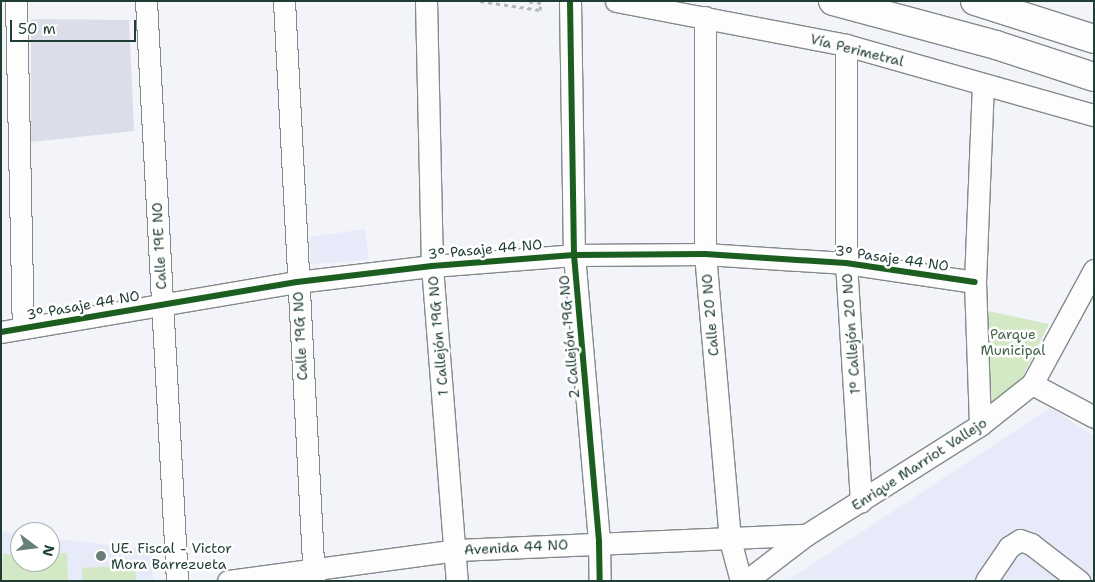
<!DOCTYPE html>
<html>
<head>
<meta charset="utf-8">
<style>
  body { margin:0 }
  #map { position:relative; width:1095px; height:582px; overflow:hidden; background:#f3f4f9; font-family:"Shantell Sans",sans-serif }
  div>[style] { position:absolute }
  .built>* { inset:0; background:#e7eaf8 }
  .green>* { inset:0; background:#d3e8c4 }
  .building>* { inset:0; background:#dbdde9 }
  .path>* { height:3px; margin-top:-1.5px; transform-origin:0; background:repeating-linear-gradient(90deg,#b4b8b8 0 4px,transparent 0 8px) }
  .roads { filter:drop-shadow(1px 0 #848a8a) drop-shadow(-1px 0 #848a8a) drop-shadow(0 1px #848a8a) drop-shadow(0 -1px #848a8a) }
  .minor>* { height:21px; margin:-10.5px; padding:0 10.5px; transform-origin:10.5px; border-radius:10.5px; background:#fdfdfe }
  .highway>* { height:28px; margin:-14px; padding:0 14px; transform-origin:14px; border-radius:14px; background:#fdfdfe }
  .cycleway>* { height:6px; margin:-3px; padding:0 3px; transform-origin:3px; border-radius:3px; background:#1b5e20 }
  .dots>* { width:14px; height:14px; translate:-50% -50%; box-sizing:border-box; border:2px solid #fff; border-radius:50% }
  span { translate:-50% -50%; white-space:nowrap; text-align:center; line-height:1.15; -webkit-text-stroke:5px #fff; paint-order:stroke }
  .street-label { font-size:14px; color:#1f3d34 }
  .park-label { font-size:14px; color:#46654d }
  .poi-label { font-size:14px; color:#1f3d34 }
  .left { translate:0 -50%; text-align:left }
  .frame { position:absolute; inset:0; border:2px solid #1f3d34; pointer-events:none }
  .north { position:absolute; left:10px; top:522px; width:50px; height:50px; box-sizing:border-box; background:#fff; border:1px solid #a5b1ae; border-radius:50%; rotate:105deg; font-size:14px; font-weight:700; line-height:20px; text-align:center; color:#1f3d34 }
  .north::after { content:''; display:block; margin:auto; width:18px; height:22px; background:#697d79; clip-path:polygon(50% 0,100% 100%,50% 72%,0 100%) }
  .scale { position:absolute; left:10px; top:20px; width:126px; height:22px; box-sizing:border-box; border:2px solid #1f3d34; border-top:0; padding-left:6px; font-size:15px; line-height:18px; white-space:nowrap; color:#1f3d34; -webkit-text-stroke:4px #fff; paint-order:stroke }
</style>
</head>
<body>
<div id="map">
  <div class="built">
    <i style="clip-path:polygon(365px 229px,369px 260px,311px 264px,310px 237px)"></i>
    <i style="clip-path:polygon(1050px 408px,1094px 436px,1094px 581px,787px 581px)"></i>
    <i style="clip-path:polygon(1px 532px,20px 534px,20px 562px,50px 562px,50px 538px,152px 550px,153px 581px,1px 581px)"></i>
  </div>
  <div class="green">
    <i style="clip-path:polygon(988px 311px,1049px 324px,1016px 390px,1003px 402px,986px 404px)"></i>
    <i style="clip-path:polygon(50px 553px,67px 553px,68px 581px,2px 581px,3px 554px,20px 554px,20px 562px,50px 562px)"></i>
    <i style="clip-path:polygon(135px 565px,136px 581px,82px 581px,82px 568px)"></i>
  </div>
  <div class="building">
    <i style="clip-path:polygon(31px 19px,129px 20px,134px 131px,31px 142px)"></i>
  </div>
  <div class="path">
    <i style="left:480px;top:1px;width:61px;rotate:8.5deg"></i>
    <i style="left:540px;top:10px;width:7px;rotate:-82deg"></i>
    <i style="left:541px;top:3px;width:16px;rotate:-173deg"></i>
  </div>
  <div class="roads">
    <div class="minor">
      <i style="left:16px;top:1px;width:327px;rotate:88.8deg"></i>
      <i style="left:146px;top:1px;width:581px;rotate:86.94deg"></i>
      <i style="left:284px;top:1px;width:581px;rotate:87.04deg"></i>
      <i style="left:426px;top:1px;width:265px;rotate:88.7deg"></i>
      <i style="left:432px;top:266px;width:316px;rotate:85.5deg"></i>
      <i style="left:570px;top:1px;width:254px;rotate:89.1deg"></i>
      <i style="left:574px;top:255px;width:288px;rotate:85deg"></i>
      <i style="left:599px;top:542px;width:39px;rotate:89deg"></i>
      <i style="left:616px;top:1px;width:234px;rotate:10.8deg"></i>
      <i style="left:846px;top:45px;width:258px;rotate:15.8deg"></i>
      <i style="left:705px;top:17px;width:237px;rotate:90deg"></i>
      <i style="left:705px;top:254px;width:287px;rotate:85deg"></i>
      <i style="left:730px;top:540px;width:42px;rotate:75deg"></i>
      <i style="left:846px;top:45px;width:218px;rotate:90deg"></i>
      <i style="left:846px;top:263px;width:239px;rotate:86.4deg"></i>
      <i style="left:1px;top:332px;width:300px;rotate:-9.6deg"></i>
      <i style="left:297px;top:282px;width:136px;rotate:-6.8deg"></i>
      <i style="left:432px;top:266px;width:142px;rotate:-4.4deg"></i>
      <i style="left:574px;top:255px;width:131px;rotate:-0.4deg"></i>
      <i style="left:705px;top:254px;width:141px;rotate:3.7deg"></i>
      <i style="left:846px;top:263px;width:130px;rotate:8.4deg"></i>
      <i style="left:1032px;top:384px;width:70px;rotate:28deg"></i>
      <i style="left:980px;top:425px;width:143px;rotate:-92deg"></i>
      <i style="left:975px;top:282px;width:198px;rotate:-87.7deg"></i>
      <i style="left:228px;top:581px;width:231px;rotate:-7.7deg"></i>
      <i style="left:457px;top:550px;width:349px;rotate:-2.5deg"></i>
      <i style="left:746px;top:581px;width:76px;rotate:-37.5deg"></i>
      <i style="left:806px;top:535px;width:206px;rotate:-32.3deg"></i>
      <i style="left:980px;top:425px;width:66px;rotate:-38.3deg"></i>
      <i style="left:1032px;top:384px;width:130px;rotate:-61.5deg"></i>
      <i style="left:986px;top:581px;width:41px;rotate:-55.9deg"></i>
      <i style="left:1009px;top:547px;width:13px;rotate:-32deg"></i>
      <i style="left:1020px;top:540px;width:12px;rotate:20deg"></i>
      <i style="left:1031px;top:544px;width:61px;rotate:37.6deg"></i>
    </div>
    <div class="highway">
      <i style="left:833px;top:1px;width:169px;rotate:15.1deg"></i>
      <i style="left:996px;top:45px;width:103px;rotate:18.1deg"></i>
      <i style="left:975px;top:1px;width:125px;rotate:17.7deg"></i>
    </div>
  </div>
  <div class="cycleway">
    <i style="left:570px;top:1px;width:254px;rotate:89.1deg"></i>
    <i style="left:574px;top:255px;width:288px;rotate:85deg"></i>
    <i style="left:599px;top:542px;width:39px;rotate:89deg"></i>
    <i style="left:1px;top:332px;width:300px;rotate:-9.6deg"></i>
    <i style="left:297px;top:282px;width:136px;rotate:-6.8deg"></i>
    <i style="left:432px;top:266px;width:142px;rotate:-4.4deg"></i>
    <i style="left:574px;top:255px;width:131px;rotate:-0.4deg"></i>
    <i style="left:705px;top:254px;width:141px;rotate:3.7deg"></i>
    <i style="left:846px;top:263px;width:130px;rotate:8.4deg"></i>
  </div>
  <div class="dots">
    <i style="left:101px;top:556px;background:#697d79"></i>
  </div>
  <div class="street-label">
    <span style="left:857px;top:50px;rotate:14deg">Vía Perimetral</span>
    <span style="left:159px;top:246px;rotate:-93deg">Calle 19E NO</span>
    <span style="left:485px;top:249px;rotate:-5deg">3º Pasaje 44 NO</span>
    <span style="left:892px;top:258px;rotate:8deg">3º Pasaje 44 NO</span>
    <span style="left:83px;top:305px;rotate:-10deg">3º Pasaje 44 NO</span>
    <span style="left:710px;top:315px;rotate:-95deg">Calle 20 NO</span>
    <span style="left:851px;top:334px;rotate:-94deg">1º Callejón 20 NO</span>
    <span style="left:300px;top:336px;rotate:-93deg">Calle 19G NO</span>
    <span style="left:438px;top:336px;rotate:-95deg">1 Callejón 19G NO</span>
    <span style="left:569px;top:337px;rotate:-95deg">2 Callejón 19G NO</span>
    <span style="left:919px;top:464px;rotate:-33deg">Enrique Marriot Vallejo</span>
    <span style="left:516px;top:547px;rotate:-3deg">Avenida 44 NO</span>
  </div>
  <div class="park-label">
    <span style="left:1013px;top:342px">Parque<br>Municipal</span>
  </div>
  <div class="poi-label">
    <span class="left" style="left:111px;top:556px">UE. Fiscal - Victor<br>Mora Barrezueta</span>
  </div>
  <div class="frame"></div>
  <div class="north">N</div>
  <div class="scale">50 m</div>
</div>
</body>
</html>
